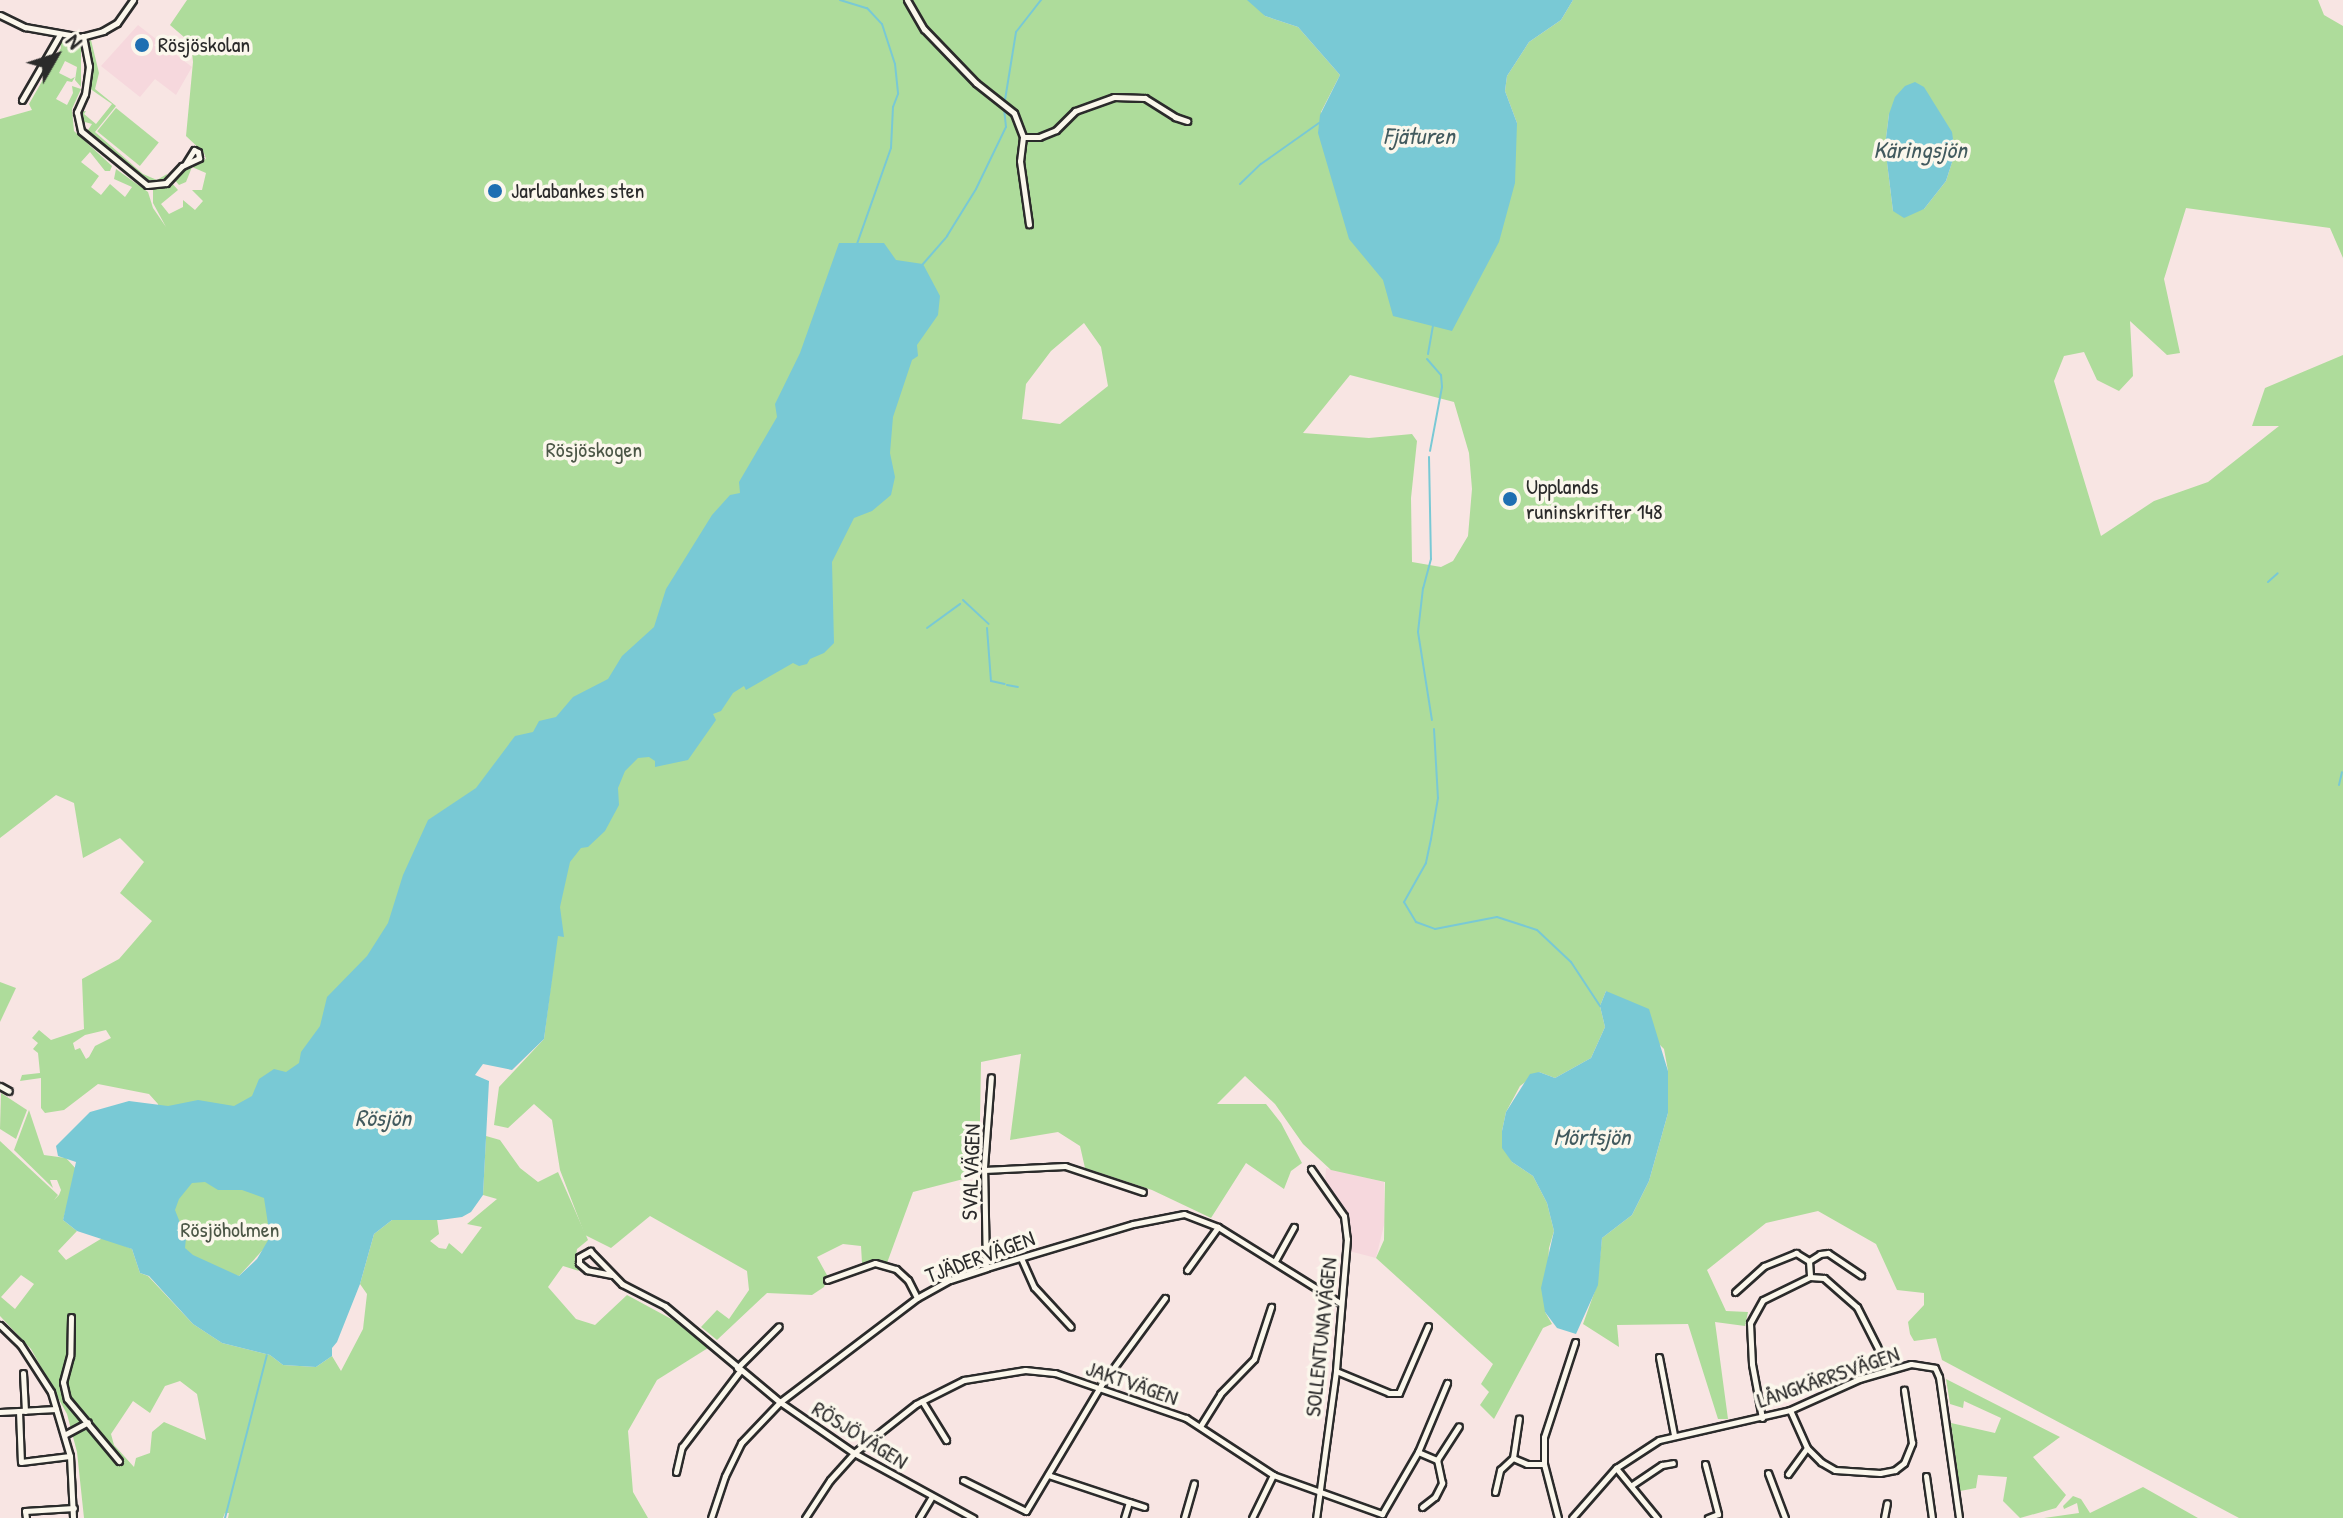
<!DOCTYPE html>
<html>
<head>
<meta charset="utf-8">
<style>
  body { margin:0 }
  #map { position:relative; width:2343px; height:1518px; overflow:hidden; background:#f8e5e3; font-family:"Patrick Hand",sans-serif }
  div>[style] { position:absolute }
  .built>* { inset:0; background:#f6d8dd }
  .green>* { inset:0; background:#aedc9b; transform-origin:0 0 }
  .water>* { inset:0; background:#79c9d5 }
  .stream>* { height:2px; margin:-1px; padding:0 1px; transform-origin:1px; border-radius:1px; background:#79c9d5 }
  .roads { filter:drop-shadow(2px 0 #2b2b2b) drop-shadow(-2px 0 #2b2b2b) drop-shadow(0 2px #2b2b2b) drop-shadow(0 -2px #2b2b2b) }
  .street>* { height:5px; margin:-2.5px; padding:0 2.5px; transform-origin:2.5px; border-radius:2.5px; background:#fbf7ec }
  .dots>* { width:22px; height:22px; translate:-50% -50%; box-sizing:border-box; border:4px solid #fbf7ec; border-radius:50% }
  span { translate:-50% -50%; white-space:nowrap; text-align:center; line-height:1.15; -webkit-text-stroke:7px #fbf7ec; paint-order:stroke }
  .poi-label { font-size:22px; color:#2b2b2b }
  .left { translate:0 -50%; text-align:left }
  .park-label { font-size:22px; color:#4c5747 }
  .street-label { font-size:22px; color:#2b2b2b }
  .water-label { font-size:24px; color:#425a5e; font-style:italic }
  .north { position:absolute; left:16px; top:16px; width:80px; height:80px; -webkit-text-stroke:6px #fbf7ec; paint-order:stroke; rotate:51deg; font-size:22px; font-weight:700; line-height:32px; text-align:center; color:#2b2b2b }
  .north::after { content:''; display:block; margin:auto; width:28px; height:36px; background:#2b2b2b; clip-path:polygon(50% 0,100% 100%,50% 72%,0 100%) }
</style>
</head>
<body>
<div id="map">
  <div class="built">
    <i style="clip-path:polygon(138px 25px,192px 67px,176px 95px,155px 79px,140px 97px,101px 66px)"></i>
    <i style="clip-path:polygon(1326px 1168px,1384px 1182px,1385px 1221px,1376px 1258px,1349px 1251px,1350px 1215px,1325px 1184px)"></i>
  </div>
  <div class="green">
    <i style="clip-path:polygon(evenodd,187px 0,1254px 0,1265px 16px,1298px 27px,1340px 75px,1321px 112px,1384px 280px,1517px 123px,1505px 91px,1507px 76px,1529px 42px,1561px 20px,1573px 0,2318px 0,2324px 15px,2343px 26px,2343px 258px,2330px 228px,2186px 208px,2164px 279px,2180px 353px,2167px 355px,2130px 321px,2133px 376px,2119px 391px,2097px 380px,2084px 352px,2064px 356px,2054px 381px,2101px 536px,2154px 501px,2208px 482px,2279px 426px,2252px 426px,2265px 388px,2343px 355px,2343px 1518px,2239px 1518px,1942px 1360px,1936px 1338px,1914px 1341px,1910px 1334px,1908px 1322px,1924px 1305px,1924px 1293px,1897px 1290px,1876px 1244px,1818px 1211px,1766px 1223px,1707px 1270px,1726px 1311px,1748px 1312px,1745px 1326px,1715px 1322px,1728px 1419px,1718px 1419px,1688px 1324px,1617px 1325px,1619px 1347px,1583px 1324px,1597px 1285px,1602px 1238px,1632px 1215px,1649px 1181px,1668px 1113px,1668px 1071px,1664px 1049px,1606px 991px,1600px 1006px,1605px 1027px,1591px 1058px,1555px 1078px,1539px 1072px,1520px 1086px,1506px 1112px,1502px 1131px,1512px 1162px,1533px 1176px,1547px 1203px,1554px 1231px,1549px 1248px,1545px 1312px,1552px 1324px,1543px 1328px,1494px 1419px,1480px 1405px,1489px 1392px,1481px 1384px,1493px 1364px,1376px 1258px,1384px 1240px,1385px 1182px,1331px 1170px,1303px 1144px,1275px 1104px,1245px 1076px,1217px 1104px,1266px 1104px,1281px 1123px,1302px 1163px,1291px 1171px,1284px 1189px,1246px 1163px,1211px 1218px,1152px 1190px,1085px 1168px,1080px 1146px,1058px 1132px,1010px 1140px,1021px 1054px,981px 1062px,979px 1175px,913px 1192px,887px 1263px,862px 1263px,861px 1246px,843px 1244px,817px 1257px,828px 1277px,824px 1287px,812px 1295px,767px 1293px,717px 1340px,701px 1327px,717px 1310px,729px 1319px,749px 1290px,747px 1271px,650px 1216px,611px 1248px,585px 1235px,560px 1170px,552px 1120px,534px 1104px,508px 1128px,494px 1125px,499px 1087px,544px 1039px,558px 927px,239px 1276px,176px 1267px,158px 1104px,149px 1094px,98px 1084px,64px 1110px,45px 1113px,41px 1108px,41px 1078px,20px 1081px,22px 1075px,40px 1073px,38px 1053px,33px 1049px,38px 1043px,32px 1038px,39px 1030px,51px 1040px,84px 1029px,82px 979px,119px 959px,152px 921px,120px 893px,144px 862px,120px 838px,83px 858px,74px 803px,56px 795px,0 838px,0 119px,32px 110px,29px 104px,61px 48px,60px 42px,77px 42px,81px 47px,81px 87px,75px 80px,77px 67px,65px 61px,59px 73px,71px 79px,75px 77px,72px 82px,67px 81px,56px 99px,67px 105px,73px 93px,72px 86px,81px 89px,72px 109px,74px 131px,112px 166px,110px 171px,105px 171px,90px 152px,81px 162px,99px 176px,91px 187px,101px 195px,110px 184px,125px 197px,132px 187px,114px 179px,116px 169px,148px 192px,153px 208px,166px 227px,153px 203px,153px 190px,171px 182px,178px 190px,161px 204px,169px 214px,183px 207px,183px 200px,195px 210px,203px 201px,192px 190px,202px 190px,206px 173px,192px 167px,186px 182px,179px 185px,173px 178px,187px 164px,206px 159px,204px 153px,186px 136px,193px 62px,191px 43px,170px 25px,187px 0,1889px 114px,1955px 153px,1946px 181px,1924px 209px,1893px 211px,1885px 146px,1889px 114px,187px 0,1084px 323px,1101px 347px,1108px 386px,1060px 424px,1022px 419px,1026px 384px,1051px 351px,1084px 323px,187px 0,1350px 375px,1454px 402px,1469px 453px,1472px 489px,1468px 536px,1453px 561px,1441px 567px,1412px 562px,1411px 498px,1417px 441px,1412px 434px,1369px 438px,1303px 433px,1350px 375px,187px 0,106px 1030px,111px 1038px,95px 1046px,89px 1057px,86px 1059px,80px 1048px,75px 1050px,73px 1043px,85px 1035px,106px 1030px)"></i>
    <i style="clip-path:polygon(91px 40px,99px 73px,95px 89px,116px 106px,95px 132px,143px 174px,157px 180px,167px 174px,165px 180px,143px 180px,86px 133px,92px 124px,85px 122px,83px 129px,79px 112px,86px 111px,84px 114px,96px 124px,112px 104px,89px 88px,92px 70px,88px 42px)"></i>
    <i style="left:116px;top:108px;width:55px;height:30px;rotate:39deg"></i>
    <i style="clip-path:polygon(0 982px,16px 988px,0 1022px)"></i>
    <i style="clip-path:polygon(1px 1093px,27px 1110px,16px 1139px,0 1129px)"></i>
    <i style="clip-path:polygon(evenodd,29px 1110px,44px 1155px,66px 1158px,77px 1170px,63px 1220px,77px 1231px,58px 1251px,66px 1260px,104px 1237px,132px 1249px,140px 1273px,148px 1276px,193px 1324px,222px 1343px,270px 1355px,283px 1365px,316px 1367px,332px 1356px,341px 1371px,363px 1329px,367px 1294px,360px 1284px,374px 1234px,392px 1220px,437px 1219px,439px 1234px,430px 1241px,439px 1248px,446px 1249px,449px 1243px,462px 1254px,482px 1227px,467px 1224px,497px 1199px,483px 1195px,486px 1136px,500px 1140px,520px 1168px,538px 1182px,558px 1172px,588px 1240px,577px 1249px,575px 1263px,579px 1271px,563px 1266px,548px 1287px,576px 1319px,595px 1325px,627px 1295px,675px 1321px,708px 1348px,657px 1380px,628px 1431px,633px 1492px,648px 1518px,228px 1518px,229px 1513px,225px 1513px,223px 1518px,84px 1518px,77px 1452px,67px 1414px,31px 1349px,0 1316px,0 1141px,58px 1195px,54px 1200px,59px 1195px,61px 1190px,57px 1180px,50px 1180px,53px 1188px,14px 1150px,29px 1110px,21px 1275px,34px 1284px,15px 1309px,1px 1297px,21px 1275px,29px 1110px,180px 1381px,197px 1394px,206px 1440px,164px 1422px,152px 1432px,150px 1453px,136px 1458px,134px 1467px,114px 1445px,111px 1434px,133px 1401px,150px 1413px,165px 1386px,180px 1381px)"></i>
    <i style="clip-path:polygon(1946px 1379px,2060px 1437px,2033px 1457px,2066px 1495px,2056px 1508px,2020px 1518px,2003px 1501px,2007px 1477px,1978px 1475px,1976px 1488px,1960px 1491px,1951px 1423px,1995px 1433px,2001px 1418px,1964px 1401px,1963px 1408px,1950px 1404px)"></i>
    <i style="clip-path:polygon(2143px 1487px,2198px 1518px,2044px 1518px,2079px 1513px,2077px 1503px,2064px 1509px,2063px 1506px,2073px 1496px,2081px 1499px,2090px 1513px)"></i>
  </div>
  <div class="water">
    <i style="clip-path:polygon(1247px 0,1573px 0,1561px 20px,1529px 42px,1507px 76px,1505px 91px,1517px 123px,1515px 183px,1499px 242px,1452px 331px,1393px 316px,1383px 280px,1349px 239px,1318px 133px,1320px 115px,1340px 75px,1298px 27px,1265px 16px)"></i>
    <i style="clip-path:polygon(1915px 82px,1924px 87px,1952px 132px,1955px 153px,1946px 181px,1924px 209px,1904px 218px,1893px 211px,1885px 146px,1889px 114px,1895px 97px,1905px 86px)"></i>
    <i style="clip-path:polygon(evenodd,839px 243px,884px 243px,896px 260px,923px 264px,940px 296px,938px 315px,917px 345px,918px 356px,912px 360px,893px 417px,890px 453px,895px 477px,891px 495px,872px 511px,854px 518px,832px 562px,834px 643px,824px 653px,810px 659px,807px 664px,799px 666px,793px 663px,746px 690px,744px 686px,733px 693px,721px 711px,713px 714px,716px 720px,688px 760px,655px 767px,655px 761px,649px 757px,638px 758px,625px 771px,618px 788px,619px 805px,605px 831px,588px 847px,581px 848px,570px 862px,560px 907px,564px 937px,558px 936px,544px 1039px,512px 1070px,483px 1064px,475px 1075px,489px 1081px,483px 1195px,471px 1212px,462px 1217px,440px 1220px,392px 1220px,374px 1234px,360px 1284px,337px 1342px,332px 1348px,332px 1356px,316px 1367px,283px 1365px,270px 1355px,222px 1343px,193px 1324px,149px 1276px,140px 1273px,132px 1249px,77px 1231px,63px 1220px,76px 1162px,58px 1156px,56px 1146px,90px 1112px,129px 1101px,168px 1106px,198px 1100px,234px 1106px,252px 1096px,259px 1079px,274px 1069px,286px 1072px,299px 1063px,301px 1052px,320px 1026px,327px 997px,367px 956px,388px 923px,403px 875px,428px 820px,476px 788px,515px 736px,533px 732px,539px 721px,556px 717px,573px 697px,608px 679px,622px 656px,654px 627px,666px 589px,712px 515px,730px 495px,740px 493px,739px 482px,777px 417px,775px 404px,800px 353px,839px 243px,205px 1182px,218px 1190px,242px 1190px,264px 1198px,270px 1237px,257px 1259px,239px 1276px,193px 1255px,185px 1248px,186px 1238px,175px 1210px,179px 1199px,192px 1183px,205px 1182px)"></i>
    <i style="clip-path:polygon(1606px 991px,1649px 1009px,1668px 1071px,1668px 1113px,1649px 1181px,1632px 1215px,1602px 1238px,1598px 1285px,1576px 1334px,1557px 1328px,1545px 1312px,1541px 1288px,1554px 1231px,1547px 1203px,1533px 1176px,1512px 1162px,1502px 1148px,1502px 1131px,1506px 1112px,1530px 1074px,1539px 1072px,1555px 1078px,1591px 1058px,1605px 1027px,1600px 1006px)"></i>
  </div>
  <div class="stream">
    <i style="left:840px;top:0;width:28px;rotate:17deg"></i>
    <i style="left:867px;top:8px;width:22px;rotate:47deg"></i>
    <i style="left:882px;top:24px;width:42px;rotate:72deg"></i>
    <i style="left:895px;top:64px;width:30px;rotate:84deg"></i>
    <i style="left:898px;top:94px;width:14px;rotate:111deg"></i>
    <i style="left:893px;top:107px;width:41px;rotate:92.8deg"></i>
    <i style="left:891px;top:148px;width:102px;rotate:109.5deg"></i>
    <i style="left:1005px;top:100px;width:69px;rotate:-80.8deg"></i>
    <i style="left:1016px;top:32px;width:41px;rotate:-52deg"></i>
    <i style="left:1240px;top:184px;width:29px;rotate:-44deg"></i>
    <i style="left:1261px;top:164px;width:71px;rotate:-35.3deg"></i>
    <i style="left:923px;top:264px;width:37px;rotate:-49deg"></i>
    <i style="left:947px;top:236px;width:55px;rotate:-58.3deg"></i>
    <i style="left:976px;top:189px;width:69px;rotate:-64.2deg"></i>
    <i style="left:1006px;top:127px;width:18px;rotate:-96deg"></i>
    <i style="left:1428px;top:354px;width:28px;rotate:-80deg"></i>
    <i style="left:1427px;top:359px;width:21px;rotate:49deg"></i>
    <i style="left:1441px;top:375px;width:12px;rotate:85deg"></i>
    <i style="left:1442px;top:387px;width:65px;rotate:100.6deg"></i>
    <i style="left:1429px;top:457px;width:102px;rotate:88.9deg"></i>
    <i style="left:1431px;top:559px;width:30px;rotate:105deg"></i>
    <i style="left:1423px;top:588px;width:44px;rotate:96.5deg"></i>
    <i style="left:1418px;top:632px;width:89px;rotate:81deg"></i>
    <i style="left:2268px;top:582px;width:13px;rotate:-42deg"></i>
    <i style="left:963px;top:600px;width:35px;rotate:43deg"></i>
    <i style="left:927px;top:628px;width:41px;rotate:-36deg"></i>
    <i style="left:987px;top:628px;width:53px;rotate:85.7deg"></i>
    <i style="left:991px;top:681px;width:14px;rotate:12deg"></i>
    <i style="left:1007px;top:685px;width:11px;rotate:10deg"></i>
    <i style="left:1434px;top:729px;width:69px;rotate:86.7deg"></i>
    <i style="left:1438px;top:798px;width:42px;rotate:99.7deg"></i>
    <i style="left:1431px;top:839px;width:25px;rotate:102deg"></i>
    <i style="left:1426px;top:863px;width:45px;rotate:119.4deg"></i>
    <i style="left:1404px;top:902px;width:23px;rotate:59deg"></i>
    <i style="left:1416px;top:922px;width:20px;rotate:20deg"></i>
    <i style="left:1435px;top:929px;width:63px;rotate:-11deg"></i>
    <i style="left:1497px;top:917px;width:42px;rotate:18deg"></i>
    <i style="left:1537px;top:930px;width:47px;rotate:43.3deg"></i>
    <i style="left:1571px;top:962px;width:53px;rotate:56.6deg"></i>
    <i style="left:2339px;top:785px;width:13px;rotate:-77deg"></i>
    <i style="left:225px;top:1518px;width:168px;rotate:-75.6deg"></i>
  </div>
  <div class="roads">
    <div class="street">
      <i style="left:907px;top:0;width:34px;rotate:60deg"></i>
      <i style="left:924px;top:29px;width:75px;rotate:46.1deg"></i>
      <i style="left:976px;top:83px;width:48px;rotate:38.3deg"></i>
      <i style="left:1014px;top:113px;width:26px;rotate:69deg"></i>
      <i style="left:1023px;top:137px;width:24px;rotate:97deg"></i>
      <i style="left:1020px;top:161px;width:64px;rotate:81.9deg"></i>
      <i style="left:0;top:15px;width:28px;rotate:26deg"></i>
      <i style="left:25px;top:27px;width:57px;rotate:10.1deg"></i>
      <i style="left:81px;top:37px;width:23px;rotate:-15deg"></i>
      <i style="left:103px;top:31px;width:16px;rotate:-30deg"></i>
      <i style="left:117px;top:23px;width:28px;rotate:-55deg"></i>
      <i style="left:83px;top:36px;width:31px;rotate:79deg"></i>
      <i style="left:89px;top:66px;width:28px;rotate:98deg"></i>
      <i style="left:85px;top:94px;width:20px;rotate:114deg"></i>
      <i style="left:77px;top:112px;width:19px;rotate:78deg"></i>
      <i style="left:81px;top:131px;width:85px;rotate:39.3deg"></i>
      <i style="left:147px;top:185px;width:19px;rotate:-6deg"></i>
      <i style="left:166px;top:183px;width:23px;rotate:-47deg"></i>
      <i style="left:182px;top:166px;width:19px;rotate:-25deg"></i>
      <i style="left:199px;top:158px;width:6px;rotate:-99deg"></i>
      <i style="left:198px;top:152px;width:4px;rotate:-153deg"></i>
      <i style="left:194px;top:150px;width:15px;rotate:122deg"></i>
      <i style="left:22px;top:100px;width:74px;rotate:-60deg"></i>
      <i style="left:1023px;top:137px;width:16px"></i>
      <i style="left:1039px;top:137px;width:18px;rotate:-22deg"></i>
      <i style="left:1056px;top:130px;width:27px;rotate:-45deg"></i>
      <i style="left:1075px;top:111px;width:41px;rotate:-19.7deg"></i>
      <i style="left:1114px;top:97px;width:31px;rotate:2deg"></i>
      <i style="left:1145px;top:98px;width:36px;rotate:32deg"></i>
      <i style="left:1175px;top:117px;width:13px;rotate:18deg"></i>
      <i style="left:0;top:1086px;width:10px;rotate:29deg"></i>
      <i style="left:1311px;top:1169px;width:57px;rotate:54.9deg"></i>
      <i style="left:1344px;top:1216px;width:23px;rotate:83deg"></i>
      <i style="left:1347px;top:1239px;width:132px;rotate:94.8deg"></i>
      <i style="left:1336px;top:1371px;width:148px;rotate:97.7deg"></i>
      <i style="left:984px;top:1170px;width:81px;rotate:-2.8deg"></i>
      <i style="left:1065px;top:1166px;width:82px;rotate:18.4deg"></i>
      <i style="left:1021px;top:1258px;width:32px;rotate:66deg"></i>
      <i style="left:1034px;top:1287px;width:54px;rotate:47.2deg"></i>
      <i style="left:1275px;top:1261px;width:39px;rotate:-61deg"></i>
      <i style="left:1809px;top:1261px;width:13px;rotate:-32deg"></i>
      <i style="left:1820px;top:1254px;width:8px;rotate:-7deg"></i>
      <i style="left:1828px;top:1253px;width:40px;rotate:34deg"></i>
      <i style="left:986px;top:1268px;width:101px;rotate:-91.1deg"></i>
      <i style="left:984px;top:1167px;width:90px;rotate:-85.6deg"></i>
      <i style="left:1187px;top:1270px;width:53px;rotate:-54.2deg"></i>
      <i style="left:612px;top:1275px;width:25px;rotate:-169deg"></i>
      <i style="left:587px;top:1270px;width:11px;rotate:-139deg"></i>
      <i style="left:579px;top:1263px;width:6px;rotate:-90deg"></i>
      <i style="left:579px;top:1257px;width:13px;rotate:-29deg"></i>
      <i style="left:590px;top:1251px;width:46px;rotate:45.9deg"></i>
      <i style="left:622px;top:1284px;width:48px;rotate:27.1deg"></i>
      <i style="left:665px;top:1306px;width:150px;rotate:39.9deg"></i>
      <i style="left:780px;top:1402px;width:90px;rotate:34.6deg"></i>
      <i style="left:854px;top:1453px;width:136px;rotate:28.6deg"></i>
      <i style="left:827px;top:1280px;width:51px;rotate:-19.5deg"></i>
      <i style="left:875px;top:1263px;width:22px;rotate:16deg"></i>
      <i style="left:896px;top:1269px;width:16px;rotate:43deg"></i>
      <i style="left:908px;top:1280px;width:20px;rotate:63deg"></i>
      <i style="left:1735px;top:1292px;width:39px;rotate:-42deg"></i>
      <i style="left:1764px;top:1266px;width:35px;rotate:-22deg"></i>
      <i style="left:1796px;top:1253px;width:15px;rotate:32deg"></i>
      <i style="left:1809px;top:1261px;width:16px;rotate:86deg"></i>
      <i style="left:71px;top:1317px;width:39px;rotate:91deg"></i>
      <i style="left:70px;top:1356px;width:27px;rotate:105deg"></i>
      <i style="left:63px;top:1382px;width:17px;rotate:77deg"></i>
      <i style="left:67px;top:1399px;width:81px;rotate:50deg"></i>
      <i style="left:0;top:1325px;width:28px;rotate:44deg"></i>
      <i style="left:20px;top:1344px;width:57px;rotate:57.1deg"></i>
      <i style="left:51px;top:1392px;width:67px;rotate:73.5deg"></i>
      <i style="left:70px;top:1456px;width:62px;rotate:87.2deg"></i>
      <i style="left:1659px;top:1357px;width:79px;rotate:79.1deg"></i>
      <i style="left:737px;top:1368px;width:59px;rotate:-45deg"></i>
      <i style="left:1336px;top:1371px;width:57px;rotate:22.5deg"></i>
      <i style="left:1389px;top:1393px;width:10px"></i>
      <i style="left:1399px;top:1393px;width:73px;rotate:-66.6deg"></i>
      <i style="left:23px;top:1373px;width:38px;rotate:87deg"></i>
      <i style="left:922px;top:1401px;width:46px;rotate:58.4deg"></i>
      <i style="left:1790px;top:1410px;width:42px;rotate:65.9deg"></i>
      <i style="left:1807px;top:1448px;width:20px;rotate:45deg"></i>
      <i style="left:1821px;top:1462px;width:16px;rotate:30deg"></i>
      <i style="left:1835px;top:1470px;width:45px;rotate:3.8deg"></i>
      <i style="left:1880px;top:1473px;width:15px;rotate:-11deg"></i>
      <i style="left:1895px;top:1470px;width:11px;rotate:-38deg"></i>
      <i style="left:1904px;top:1463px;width:22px;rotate:-68deg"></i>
      <i style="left:1912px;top:1443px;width:54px;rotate:-98.6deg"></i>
      <i style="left:19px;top:1411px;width:51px;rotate:87.8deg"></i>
      <i style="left:21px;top:1462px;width:49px;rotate:-7deg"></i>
      <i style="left:0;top:1412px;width:56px;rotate:-3.1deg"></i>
      <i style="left:1762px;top:1418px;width:55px;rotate:-100.5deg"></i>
      <i style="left:1752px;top:1364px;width:41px;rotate:-92.8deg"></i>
      <i style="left:1750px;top:1323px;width:26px;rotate:-61deg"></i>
      <i style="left:1763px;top:1300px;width:52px;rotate:-26.1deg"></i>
      <i style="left:1810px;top:1277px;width:14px;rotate:4deg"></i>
      <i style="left:1824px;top:1278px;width:44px;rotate:41.3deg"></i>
      <i style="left:1857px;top:1307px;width:68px;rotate:63.1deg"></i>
      <i style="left:1201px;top:1425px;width:36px;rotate:-58deg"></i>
      <i style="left:1220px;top:1394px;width:49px;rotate:-45.8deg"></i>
      <i style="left:1254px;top:1359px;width:55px;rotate:-71.9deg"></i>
      <i style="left:64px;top:1435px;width:27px;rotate:-28deg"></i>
      <i style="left:1418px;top:1452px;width:21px;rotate:23deg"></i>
      <i style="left:1437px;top:1460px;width:40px;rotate:-57.1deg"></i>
      <i style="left:1513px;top:1458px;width:40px;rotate:-81.5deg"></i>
      <i style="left:1705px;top:1464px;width:52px;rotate:75.4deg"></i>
      <i style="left:1718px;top:1514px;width:11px;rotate:158deg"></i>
      <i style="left:1616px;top:1468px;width:65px;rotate:50.6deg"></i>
      <i style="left:676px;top:1472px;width:26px;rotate:-77deg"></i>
      <i style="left:682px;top:1447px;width:96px;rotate:-52.7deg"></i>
      <i style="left:1768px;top:1473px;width:48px;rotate:69.3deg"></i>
      <i style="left:1788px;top:1474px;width:32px;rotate:-54deg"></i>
      <i style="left:1048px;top:1475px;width:85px;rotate:18.4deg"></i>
      <i style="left:1129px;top:1502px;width:17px;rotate:107deg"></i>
      <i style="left:1926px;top:1476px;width:42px;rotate:81.9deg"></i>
      <i style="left:963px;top:1480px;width:70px;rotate:26.2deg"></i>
      <i style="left:1026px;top:1511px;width:147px;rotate:-59.2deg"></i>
      <i style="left:1101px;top:1385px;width:108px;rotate:-53.7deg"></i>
      <i style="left:1632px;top:1485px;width:36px;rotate:-34deg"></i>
      <i style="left:1662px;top:1465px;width:11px;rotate:-10deg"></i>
      <i style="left:1495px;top:1492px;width:23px;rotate:-77deg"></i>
      <i style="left:1500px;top:1470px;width:18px;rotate:-43deg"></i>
      <i style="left:1513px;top:1458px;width:15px;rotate:23deg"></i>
      <i style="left:1527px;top:1464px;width:17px"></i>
      <i style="left:1129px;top:1502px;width:16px;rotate:18deg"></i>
      <i style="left:1422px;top:1507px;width:16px;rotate:-38deg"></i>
      <i style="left:1435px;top:1497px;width:16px;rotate:-63deg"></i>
      <i style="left:1442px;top:1483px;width:24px;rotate:-102deg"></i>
      <i style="left:26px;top:1518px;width:7px;rotate:-98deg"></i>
      <i style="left:25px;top:1511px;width:49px;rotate:-3.5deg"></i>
      <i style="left:711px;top:1518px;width:44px;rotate:-71.6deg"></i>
      <i style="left:725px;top:1476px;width:37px;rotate:-64deg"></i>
      <i style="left:741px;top:1443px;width:57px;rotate:-46.4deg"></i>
      <i style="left:780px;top:1402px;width:172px;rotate:-37.2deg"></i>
      <i style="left:917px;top:1298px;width:38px;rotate:-29deg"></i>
      <i style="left:950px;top:1280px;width:38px;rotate:-18deg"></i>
      <i style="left:986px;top:1268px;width:153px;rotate:-16.7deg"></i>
      <i style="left:1133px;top:1224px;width:52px;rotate:-11.1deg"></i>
      <i style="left:1184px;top:1214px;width:36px;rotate:21deg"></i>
      <i style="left:1218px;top:1227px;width:144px;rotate:31.9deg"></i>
      <i style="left:805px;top:1518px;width:45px;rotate:-56.7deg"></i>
      <i style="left:830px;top:1480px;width:36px;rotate:-48deg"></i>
      <i style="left:854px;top:1453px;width:79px;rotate:-38.3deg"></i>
      <i style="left:916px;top:1404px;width:54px;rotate:-26.6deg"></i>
      <i style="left:964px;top:1380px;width:62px;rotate:-9.3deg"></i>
      <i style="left:1025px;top:1370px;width:30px;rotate:6deg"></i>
      <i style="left:1055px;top:1373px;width:139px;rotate:19deg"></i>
      <i style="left:1186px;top:1418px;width:104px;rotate:33.2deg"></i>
      <i style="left:1273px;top:1475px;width:116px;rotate:19.7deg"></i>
      <i style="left:1382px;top:1514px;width:72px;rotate:-59.9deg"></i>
      <i style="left:1418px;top:1452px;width:75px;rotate:-67.2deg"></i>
      <i style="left:919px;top:1518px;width:23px;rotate:-59deg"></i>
      <i style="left:1184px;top:1518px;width:36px;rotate:-74deg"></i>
      <i style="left:1252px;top:1518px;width:48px;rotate:-64deg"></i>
      <i style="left:1558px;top:1518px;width:56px;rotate:-104.5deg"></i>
      <i style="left:1544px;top:1464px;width:27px;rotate:-90deg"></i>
      <i style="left:1544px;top:1437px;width:100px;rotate:-71.9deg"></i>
      <i style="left:1572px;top:1518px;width:67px;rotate:-48.7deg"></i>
      <i style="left:1616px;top:1468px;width:51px;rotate:-33.1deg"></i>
      <i style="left:1659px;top:1440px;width:134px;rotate:-12.9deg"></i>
      <i style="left:1790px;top:1410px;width:76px;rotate:-24.2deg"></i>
      <i style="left:1859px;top:1379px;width:54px;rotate:-16.1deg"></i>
      <i style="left:1911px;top:1364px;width:24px;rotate:9deg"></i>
      <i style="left:1935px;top:1368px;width:10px;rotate:66deg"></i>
      <i style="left:1939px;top:1377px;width:142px;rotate:81.9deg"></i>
      <i style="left:1884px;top:1518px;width:15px;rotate:-79deg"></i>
    </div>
  </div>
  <div class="dots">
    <i style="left:142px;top:45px;background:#1f6fb2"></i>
    <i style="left:495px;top:191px;background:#1f6fb2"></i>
    <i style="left:1510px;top:499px;background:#1f6fb2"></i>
  </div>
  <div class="poi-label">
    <span class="left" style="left:158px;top:45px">Rösjöskolan</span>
    <span class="left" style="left:511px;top:191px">Jarlabankes sten</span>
    <span class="left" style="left:1526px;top:499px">Upplands<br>runinskrifter 148</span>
  </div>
  <div class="park-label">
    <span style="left:594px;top:450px">Rösjöskogen</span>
    <span style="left:230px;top:1230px">Rösjöholmen</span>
  </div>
  <div class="street-label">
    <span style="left:971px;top:1172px;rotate:-88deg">SVALVÄGEN</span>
    <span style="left:980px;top:1257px;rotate:-20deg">TJÄDERVÄGEN</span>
    <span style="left:1321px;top:1337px;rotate:-84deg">SOLLENTUNAVÄGEN</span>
    <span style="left:1828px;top:1377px;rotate:-19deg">LÅNGKÄRRSVÄGEN</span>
    <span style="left:1132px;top:1383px;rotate:19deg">JAKTVÄGEN</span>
    <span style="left:860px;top:1435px;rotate:32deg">RÖSJÖVÄGEN</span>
  </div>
  <div class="water-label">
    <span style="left:1419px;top:136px">Fjäturen</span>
    <span style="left:1920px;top:150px">Käringsjön</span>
    <span style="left:383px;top:1118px">Rösjön</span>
    <span style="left:1592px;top:1137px">Mörtsjön</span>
  </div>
  <div class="north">N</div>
</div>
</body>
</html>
